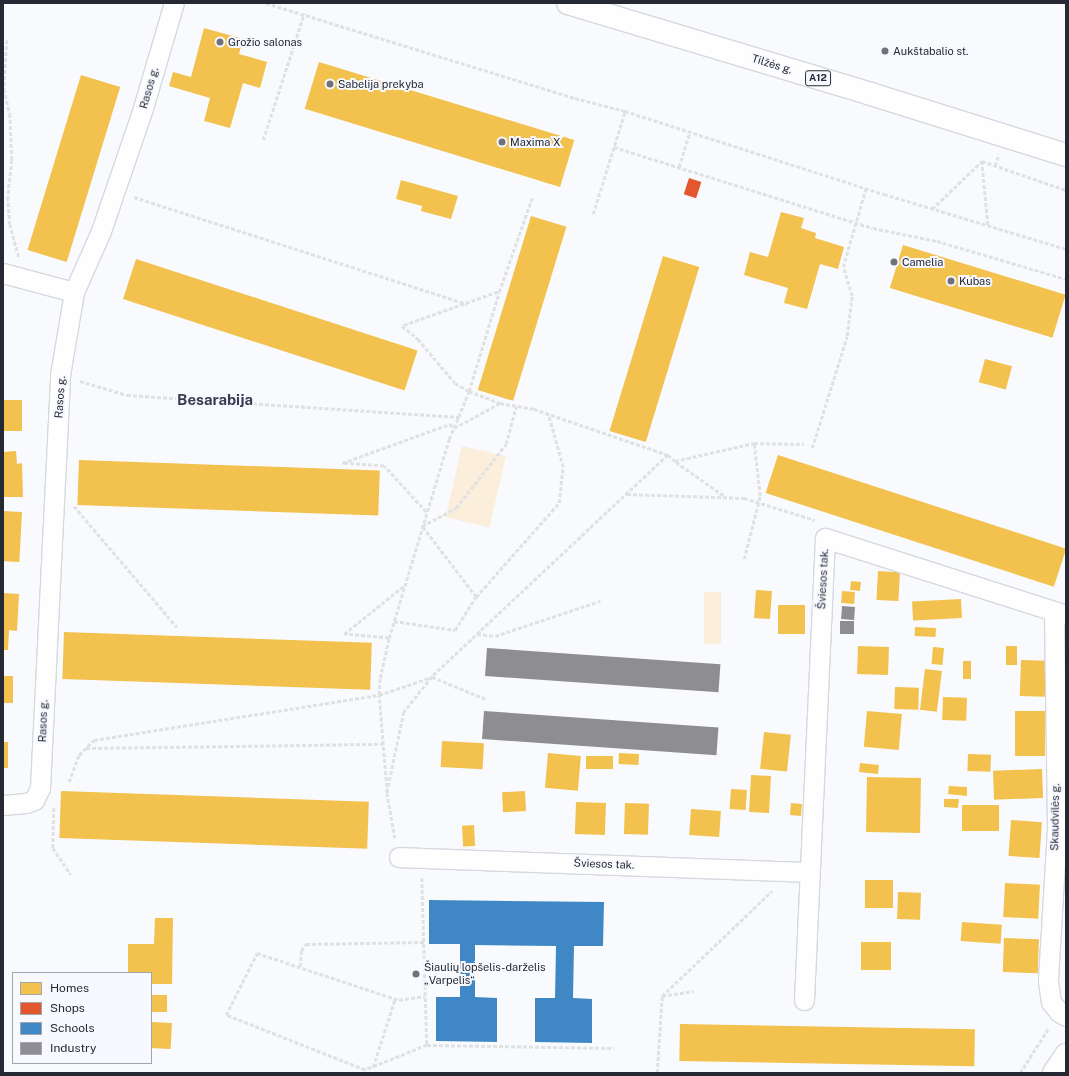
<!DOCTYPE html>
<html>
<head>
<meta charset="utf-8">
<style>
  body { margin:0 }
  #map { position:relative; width:1069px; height:1076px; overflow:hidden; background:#f9fafd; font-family:"Public Sans",sans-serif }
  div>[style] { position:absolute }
  .green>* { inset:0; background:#fbeeda; transform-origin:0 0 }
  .homes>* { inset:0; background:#f2c14e; transform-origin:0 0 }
  .shops>* { inset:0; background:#e4572e; transform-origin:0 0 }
  .schools>* { inset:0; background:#3f88c5 }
  .industry>* { inset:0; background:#8d8d92; transform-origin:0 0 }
  .path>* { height:2.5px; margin-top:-1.25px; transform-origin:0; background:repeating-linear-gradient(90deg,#e0e1e3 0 4px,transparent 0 6px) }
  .roads { filter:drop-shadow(1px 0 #d6d8df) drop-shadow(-1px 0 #d6d8df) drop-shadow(0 1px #d6d8df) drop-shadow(0 -1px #d6d8df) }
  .minor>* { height:19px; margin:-9.5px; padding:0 9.5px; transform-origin:9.5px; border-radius:9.5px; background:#fefeff }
  .secondary>* { height:22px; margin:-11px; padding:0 11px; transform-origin:11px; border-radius:11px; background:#fefeff }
  .trunk>* { height:22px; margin:-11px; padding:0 11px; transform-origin:11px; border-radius:11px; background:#fefeff }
  .dots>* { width:11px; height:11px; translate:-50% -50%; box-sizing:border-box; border:2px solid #f7f9ff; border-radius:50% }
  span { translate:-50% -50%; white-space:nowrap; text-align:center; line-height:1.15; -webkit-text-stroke:4px #f7f9ff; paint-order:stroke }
  .shield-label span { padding:1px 3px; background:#f7f9ff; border:1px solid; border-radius:3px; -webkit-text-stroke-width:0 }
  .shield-label { font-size:10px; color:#262933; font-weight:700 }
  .poi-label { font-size:11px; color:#262933 }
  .left { translate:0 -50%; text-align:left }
  .street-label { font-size:11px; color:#262933 }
  .district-label { font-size:15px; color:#383d53; font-weight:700 }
  .frame { position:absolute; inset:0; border:4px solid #262933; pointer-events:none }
  .legend { position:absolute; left:12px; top:972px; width:140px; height:92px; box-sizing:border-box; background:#f7f9ff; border:1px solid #a3a6ad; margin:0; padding:5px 7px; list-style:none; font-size:12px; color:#262933 }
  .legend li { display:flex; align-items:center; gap:8px; height:20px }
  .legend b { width:20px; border:1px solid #a3a6ad }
</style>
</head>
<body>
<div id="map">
  <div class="green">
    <i style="left:462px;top:446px;width:45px;height:73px;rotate:13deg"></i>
    <i style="left:704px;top:592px;width:17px;height:52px"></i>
  </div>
  <div class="homes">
    <i style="clip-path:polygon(204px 28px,243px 39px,239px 54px,267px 62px,260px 88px,243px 83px,230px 128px,204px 121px,210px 98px,169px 86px,173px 72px,191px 77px)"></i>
    <i style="left:319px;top:62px;width:267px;height:49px;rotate:17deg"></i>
    <i style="left:81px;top:75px;width:41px;height:183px;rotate:17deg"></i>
    <i style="clip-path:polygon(401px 180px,458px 196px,451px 219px,421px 211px,422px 206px,396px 199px)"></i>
    <i style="clip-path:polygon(781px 212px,804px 218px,801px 228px,816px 233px,815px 238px,844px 247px,838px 269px,820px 264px,807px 309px,784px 303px,788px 288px,744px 275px,750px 252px,768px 257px)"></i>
    <i style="left:531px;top:216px;width:37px;height:182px;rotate:17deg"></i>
    <i style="left:903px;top:245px;width:170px;height:45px;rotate:17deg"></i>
    <i style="left:663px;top:256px;width:38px;height:183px;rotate:17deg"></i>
    <i style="left:136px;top:259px;width:296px;height:42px;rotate:18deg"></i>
    <i style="left:985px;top:359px;width:28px;height:24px;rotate:15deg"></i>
    <i style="left:3px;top:400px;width:19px;height:31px"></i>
    <i style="clip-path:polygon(16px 451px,17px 464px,22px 463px,23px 497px,3px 497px,3px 452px)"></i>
    <i style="left:778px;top:455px;width:303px;height:40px;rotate:18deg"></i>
    <i style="left:79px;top:460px;width:301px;height:45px;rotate:2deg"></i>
    <i style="left:3px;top:511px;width:19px;height:50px;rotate:3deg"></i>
    <i style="left:878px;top:571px;width:22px;height:29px;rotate:3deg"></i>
    <i style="left:851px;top:581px;width:10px;height:9px;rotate:6deg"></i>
    <i style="left:756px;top:590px;width:16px;height:28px;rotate:4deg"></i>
    <i style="left:842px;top:591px;width:13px;height:12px;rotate:4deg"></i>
    <i style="clip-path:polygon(3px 593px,19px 594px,17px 631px,9px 630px,8px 650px,3px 650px)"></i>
    <i style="left:961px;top:599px;width:19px;height:49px;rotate:87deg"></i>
    <i style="left:778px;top:605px;width:27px;height:29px"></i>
    <i style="left:915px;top:627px;width:21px;height:9px;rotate:3deg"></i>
    <i style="left:64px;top:632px;width:308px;height:47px;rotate:2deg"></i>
    <i style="left:858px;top:646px;width:31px;height:28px;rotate:2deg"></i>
    <i style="left:1006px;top:646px;width:11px;height:19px"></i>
    <i style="left:933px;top:647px;width:11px;height:17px;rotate:5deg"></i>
    <i style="left:1021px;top:660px;width:25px;height:36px;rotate:2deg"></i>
    <i style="left:963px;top:661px;width:8px;height:18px"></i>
    <i style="left:925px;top:669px;width:17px;height:41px;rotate:7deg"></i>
    <i style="left:3px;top:676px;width:10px;height:27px"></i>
    <i style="left:895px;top:687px;width:24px;height:22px;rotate:2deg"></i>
    <i style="left:943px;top:697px;width:24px;height:23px;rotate:2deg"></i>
    <i style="left:867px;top:711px;width:35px;height:36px;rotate:5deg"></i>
    <i style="left:1015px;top:711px;width:30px;height:45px"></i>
    <i style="left:764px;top:732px;width:27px;height:37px;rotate:6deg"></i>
    <i style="left:442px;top:741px;width:42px;height:26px;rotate:3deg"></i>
    <i style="left:3px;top:742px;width:5px;height:26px"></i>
    <i style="left:548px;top:753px;width:33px;height:35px;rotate:5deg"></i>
    <i style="left:619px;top:753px;width:20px;height:11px;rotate:3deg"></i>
    <i style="left:968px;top:754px;width:23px;height:17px;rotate:2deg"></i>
    <i style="left:586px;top:756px;width:27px;height:13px"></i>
    <i style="left:860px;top:763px;width:19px;height:9px;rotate:6deg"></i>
    <i style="left:1042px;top:769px;width:29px;height:49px;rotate:88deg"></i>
    <i style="left:751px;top:775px;width:20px;height:37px;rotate:3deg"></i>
    <i style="left:867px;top:777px;width:54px;height:55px;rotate:1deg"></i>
    <i style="clip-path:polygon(949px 786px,967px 787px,967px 796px,948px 794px)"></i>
    <i style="left:731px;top:789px;width:16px;height:20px;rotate:4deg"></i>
    <i style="left:61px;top:791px;width:308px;height:47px;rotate:2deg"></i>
    <i style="left:525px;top:791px;width:20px;height:23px;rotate:87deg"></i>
    <i style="clip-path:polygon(944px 799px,959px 799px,958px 808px,944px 807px)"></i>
    <i style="left:576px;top:802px;width:30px;height:32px;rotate:2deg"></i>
    <i style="left:625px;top:803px;width:24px;height:31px;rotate:2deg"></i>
    <i style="left:791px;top:803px;width:11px;height:12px;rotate:5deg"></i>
    <i style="left:962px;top:805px;width:37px;height:26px"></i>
    <i style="left:691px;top:809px;width:30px;height:26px;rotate:4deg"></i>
    <i style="left:1011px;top:820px;width:31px;height:36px;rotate:4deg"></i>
    <i style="left:474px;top:825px;width:21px;height:12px;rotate:87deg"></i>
    <i style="left:865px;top:880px;width:28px;height:28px"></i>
    <i style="left:1005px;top:883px;width:35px;height:34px;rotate:3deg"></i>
    <i style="left:898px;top:892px;width:23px;height:27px;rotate:2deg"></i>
    <i style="clip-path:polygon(155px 918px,173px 918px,172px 984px,151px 984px,151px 973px,128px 973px,128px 944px,154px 944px)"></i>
    <i style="left:962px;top:922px;width:40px;height:19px;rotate:4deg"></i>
    <i style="left:1004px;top:938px;width:35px;height:34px;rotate:2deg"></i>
    <i style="left:861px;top:942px;width:30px;height:28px"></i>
    <i style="left:151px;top:995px;width:16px;height:17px"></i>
    <i style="left:151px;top:1022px;width:21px;height:26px;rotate:3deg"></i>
    <i style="left:680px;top:1024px;width:295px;height:37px;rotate:1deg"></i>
  </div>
  <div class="shops">
    <i style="left:689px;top:178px;width:13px;height:17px;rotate:18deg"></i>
  </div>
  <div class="schools">
    <i style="clip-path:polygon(429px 900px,604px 902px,603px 946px,574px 946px,573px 998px,592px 999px,592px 1043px,535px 1042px,535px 998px,555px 998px,556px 946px,475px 945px,475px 997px,497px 998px,497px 1042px,436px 1041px,436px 997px,460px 997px,460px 944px,429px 944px)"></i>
  </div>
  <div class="industry">
    <i style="left:842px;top:606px;width:13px;height:13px;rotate:4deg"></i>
    <i style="left:840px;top:621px;width:14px;height:13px"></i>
    <i style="left:487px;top:648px;width:234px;height:28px;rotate:4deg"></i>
    <i style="left:484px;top:711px;width:235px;height:28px;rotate:4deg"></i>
  </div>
  <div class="path">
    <i style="left:266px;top:3px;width:323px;rotate:17.1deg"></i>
    <i style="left:575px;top:98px;width:52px;rotate:14.6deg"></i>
    <i style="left:625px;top:111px;width:272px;rotate:17.8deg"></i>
    <i style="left:884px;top:194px;width:190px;rotate:16.8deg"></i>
    <i style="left:7px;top:40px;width:49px;rotate:93.5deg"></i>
    <i style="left:4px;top:89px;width:26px;rotate:77deg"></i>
    <i style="left:10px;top:114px;width:46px;rotate:87.5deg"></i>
    <i style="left:12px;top:160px;width:37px;rotate:96deg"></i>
    <i style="left:8px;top:197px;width:27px;rotate:86deg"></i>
    <i style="left:10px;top:224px;width:34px;rotate:75deg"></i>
    <i style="left:263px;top:140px;width:133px;rotate:-72deg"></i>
    <i style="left:614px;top:147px;width:271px;rotate:17.4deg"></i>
    <i style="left:873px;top:228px;width:65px;rotate:11.5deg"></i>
    <i style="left:937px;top:241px;width:134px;rotate:16.4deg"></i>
    <i style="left:982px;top:161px;width:89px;rotate:19deg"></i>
    <i style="left:995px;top:166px;width:10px;rotate:-73deg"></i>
    <i style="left:679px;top:167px;width:37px;rotate:-73deg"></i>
    <i style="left:134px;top:197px;width:350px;rotate:17.8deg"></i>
    <i style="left:932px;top:209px;width:69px;rotate:-43.8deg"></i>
    <i style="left:982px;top:161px;width:64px;rotate:84.6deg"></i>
    <i style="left:593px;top:214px;width:108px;rotate:-72.7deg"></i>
    <i style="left:498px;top:292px;width:102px;rotate:160.5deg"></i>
    <i style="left:402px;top:326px;width:21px;rotate:39deg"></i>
    <i style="left:418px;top:339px;width:57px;rotate:49.9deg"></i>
    <i style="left:455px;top:383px;width:16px;rotate:30deg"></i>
    <i style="left:469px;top:391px;width:33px;rotate:21deg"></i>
    <i style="left:80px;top:381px;width:49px;rotate:16.6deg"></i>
    <i style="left:127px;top:395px;width:333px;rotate:3.8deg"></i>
    <i style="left:812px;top:448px;width:117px;rotate:-72.6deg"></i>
    <i style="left:847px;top:336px;width:40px;rotate:-82.9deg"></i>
    <i style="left:852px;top:296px;width:30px;rotate:-107deg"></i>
    <i style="left:843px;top:267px;width:82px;rotate:-73.8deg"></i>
    <i style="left:668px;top:455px;width:9px;rotate:41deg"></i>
    <i style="left:675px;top:461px;width:81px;rotate:-12.8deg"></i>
    <i style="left:754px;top:443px;width:50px;rotate:1.1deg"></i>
    <i style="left:676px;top:462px;width:61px;rotate:35deg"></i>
    <i style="left:627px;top:494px;width:117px;rotate:2deg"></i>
    <i style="left:744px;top:498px;width:74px;rotate:17.2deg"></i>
    <i style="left:74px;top:506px;width:159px;rotate:49.6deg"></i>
    <i style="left:426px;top:512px;width:62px;rotate:-132.4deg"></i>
    <i style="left:384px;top:466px;width:42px;rotate:-175.9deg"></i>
    <i style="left:342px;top:463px;width:115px;rotate:-19.9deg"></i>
    <i style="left:450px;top:424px;width:6px;rotate:45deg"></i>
    <i style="left:454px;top:428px;width:52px;rotate:-28.5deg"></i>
    <i style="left:500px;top:403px;width:35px;rotate:10deg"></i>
    <i style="left:534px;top:409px;width:142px;rotate:18.9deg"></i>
    <i style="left:668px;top:455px;width:324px;rotate:136.8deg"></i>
    <i style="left:432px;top:677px;width:45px;rotate:128.7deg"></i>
    <i style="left:404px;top:712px;width:83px;rotate:101.9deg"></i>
    <i style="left:387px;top:793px;width:98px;rotate:-94.7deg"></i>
    <i style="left:379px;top:695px;width:17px;rotate:-87deg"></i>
    <i style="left:380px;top:678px;width:41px;rotate:-77.3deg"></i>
    <i style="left:389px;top:638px;width:208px;rotate:-73.2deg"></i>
    <i style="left:449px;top:439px;width:12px;rotate:-66deg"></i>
    <i style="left:454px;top:428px;width:40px;rotate:-68deg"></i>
    <i style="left:469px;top:391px;width:103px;rotate:-73.1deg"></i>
    <i style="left:499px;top:292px;width:100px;rotate:-70.7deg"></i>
    <i style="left:744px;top:559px;width:65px;rotate:-75.7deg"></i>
    <i style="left:760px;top:496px;width:53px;rotate:-96.5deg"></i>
    <i style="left:476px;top:597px;width:89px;rotate:-127.3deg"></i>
    <i style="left:422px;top:526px;width:38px;rotate:-28deg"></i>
    <i style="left:456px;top:508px;width:81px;rotate:-52deg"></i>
    <i style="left:506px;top:444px;width:39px;rotate:-75deg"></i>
    <i style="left:394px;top:621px;width:62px;rotate:8.4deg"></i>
    <i style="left:455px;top:630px;width:39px;rotate:-58deg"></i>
    <i style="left:476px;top:597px;width:125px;rotate:-48.6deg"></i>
    <i style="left:559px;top:503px;width:36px;rotate:-84deg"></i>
    <i style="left:563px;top:467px;width:55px;rotate:-105.8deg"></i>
    <i style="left:477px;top:634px;width:18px;rotate:6deg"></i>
    <i style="left:495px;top:636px;width:111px;rotate:-18.4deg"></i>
    <i style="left:389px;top:638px;width:45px;rotate:-174.9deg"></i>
    <i style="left:344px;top:634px;width:78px;rotate:-38.8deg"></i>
    <i style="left:86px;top:748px;width:297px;rotate:-0.8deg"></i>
    <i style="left:69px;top:782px;width:29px;rotate:-70deg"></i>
    <i style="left:79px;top:755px;width:21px;rotate:-45deg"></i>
    <i style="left:94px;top:740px;width:289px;rotate:-9deg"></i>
    <i style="left:379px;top:695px;width:56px;rotate:-18.8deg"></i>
    <i style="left:432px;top:677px;width:58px;rotate:22.2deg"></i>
    <i style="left:387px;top:793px;width:46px;rotate:79.9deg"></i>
    <i style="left:54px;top:808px;width:40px;rotate:91.4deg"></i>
    <i style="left:53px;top:848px;width:32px;rotate:56deg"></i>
    <i style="left:422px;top:878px;width:167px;rotate:88.3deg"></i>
    <i style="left:427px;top:1045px;width:67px;rotate:158deg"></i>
    <i style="left:365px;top:1070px;width:149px;rotate:-158.4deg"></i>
    <i style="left:226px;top:1015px;width:69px;rotate:-63.4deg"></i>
    <i style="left:257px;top:953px;width:150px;rotate:18.3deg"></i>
    <i style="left:399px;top:1000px;width:26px;rotate:-9deg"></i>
    <i style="left:300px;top:967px;width:16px;rotate:-86deg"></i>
    <i style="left:301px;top:951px;width:9px;rotate:-54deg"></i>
    <i style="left:306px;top:944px;width:118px;rotate:-1deg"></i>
    <i style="left:662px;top:996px;width:32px;rotate:-9deg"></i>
    <i style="left:427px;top:1045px;width:187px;rotate:0.9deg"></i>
    <i style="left:373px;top:1067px;width:71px;rotate:-72.1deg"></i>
    <i style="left:657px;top:1073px;width:77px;rotate:-86.3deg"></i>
    <i style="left:662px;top:996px;width:152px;rotate:-43.7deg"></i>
    <i style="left:1020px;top:1073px;width:52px;rotate:-57.5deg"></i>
  </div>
  <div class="roads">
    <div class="minor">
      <i style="left:3px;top:273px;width:73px;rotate:15deg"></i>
      <i style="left:1054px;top:611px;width:217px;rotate:89.2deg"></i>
      <i style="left:1057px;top:828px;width:153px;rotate:93.4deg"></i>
      <i style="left:1048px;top:981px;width:21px;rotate:82deg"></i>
      <i style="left:1051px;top:1002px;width:13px;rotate:51deg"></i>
      <i style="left:1059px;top:1012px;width:8px;rotate:30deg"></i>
      <i style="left:3px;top:805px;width:23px;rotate:-5deg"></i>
      <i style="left:26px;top:803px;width:9px;rotate:-21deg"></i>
      <i style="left:34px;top:800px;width:13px;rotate:-63deg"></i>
      <i style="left:40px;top:788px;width:413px;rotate:-87.2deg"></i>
      <i style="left:60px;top:375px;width:84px;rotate:-80.4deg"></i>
      <i style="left:74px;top:292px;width:67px;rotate:-66.1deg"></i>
      <i style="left:101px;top:231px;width:130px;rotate:-71.1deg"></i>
      <i style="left:143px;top:108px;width:109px;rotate:-73.6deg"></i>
      <i style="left:399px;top:857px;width:410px;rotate:2.1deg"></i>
      <i style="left:804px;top:1000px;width:462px;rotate:-87.4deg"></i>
      <i style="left:825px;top:538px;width:253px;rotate:17.7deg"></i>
    </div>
    <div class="secondary">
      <i style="left:1054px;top:1073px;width:22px;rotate:-56deg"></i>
    </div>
    <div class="trunk">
      <i style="left:568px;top:3px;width:316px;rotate:16.7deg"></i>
      <i style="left:871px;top:94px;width:204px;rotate:17.4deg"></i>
    </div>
  </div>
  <div class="dots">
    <i style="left:220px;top:42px;background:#70727a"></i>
    <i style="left:885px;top:51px;background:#70727a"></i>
    <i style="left:330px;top:84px;background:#70727a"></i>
    <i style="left:502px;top:142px;background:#70727a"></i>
    <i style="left:894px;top:262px;background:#70727a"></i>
    <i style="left:951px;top:281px;background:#70727a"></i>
    <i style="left:416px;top:974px;background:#70727a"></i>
  </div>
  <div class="shield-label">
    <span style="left:818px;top:78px">A12</span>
  </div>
  <div class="poi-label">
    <span class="left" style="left:228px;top:42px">Grožio salonas</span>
    <span class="left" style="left:893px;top:51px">Aukštabalio st.</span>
    <span class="left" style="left:338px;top:84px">Sabelija prekyba</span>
    <span class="left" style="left:510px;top:142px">Maxima X</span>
    <span class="left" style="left:902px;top:262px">Camelia</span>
    <span class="left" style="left:959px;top:281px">Kubas</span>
    <span class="left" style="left:424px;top:974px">Šiaulių lopšelis-darželis<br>„Varpelis“</span>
  </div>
  <div class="street-label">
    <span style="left:772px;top:64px;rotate:17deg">Tilžės g.</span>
    <span style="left:149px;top:88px;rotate:-74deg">Rasos g.</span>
    <span style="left:60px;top:397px;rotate:-86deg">Rasos g.</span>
    <span style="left:823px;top:579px;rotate:-87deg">Šviesos tak.</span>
    <span style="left:43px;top:721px;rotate:-88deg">Rasos g.</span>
    <span style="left:1055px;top:817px;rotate:-89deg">Skaudvilės g.</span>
    <span style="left:604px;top:864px;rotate:2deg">Šviesos tak.</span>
  </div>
  <div class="district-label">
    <span style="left:215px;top:400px">Besarabija</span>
  </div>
  <div class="frame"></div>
  <ul class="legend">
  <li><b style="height:11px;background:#f2c14e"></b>Homes</li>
  <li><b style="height:11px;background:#e4572e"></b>Shops</li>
  <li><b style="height:11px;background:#3f88c5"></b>Schools</li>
  <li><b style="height:11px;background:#8d8d92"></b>Industry</li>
  </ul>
</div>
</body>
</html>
